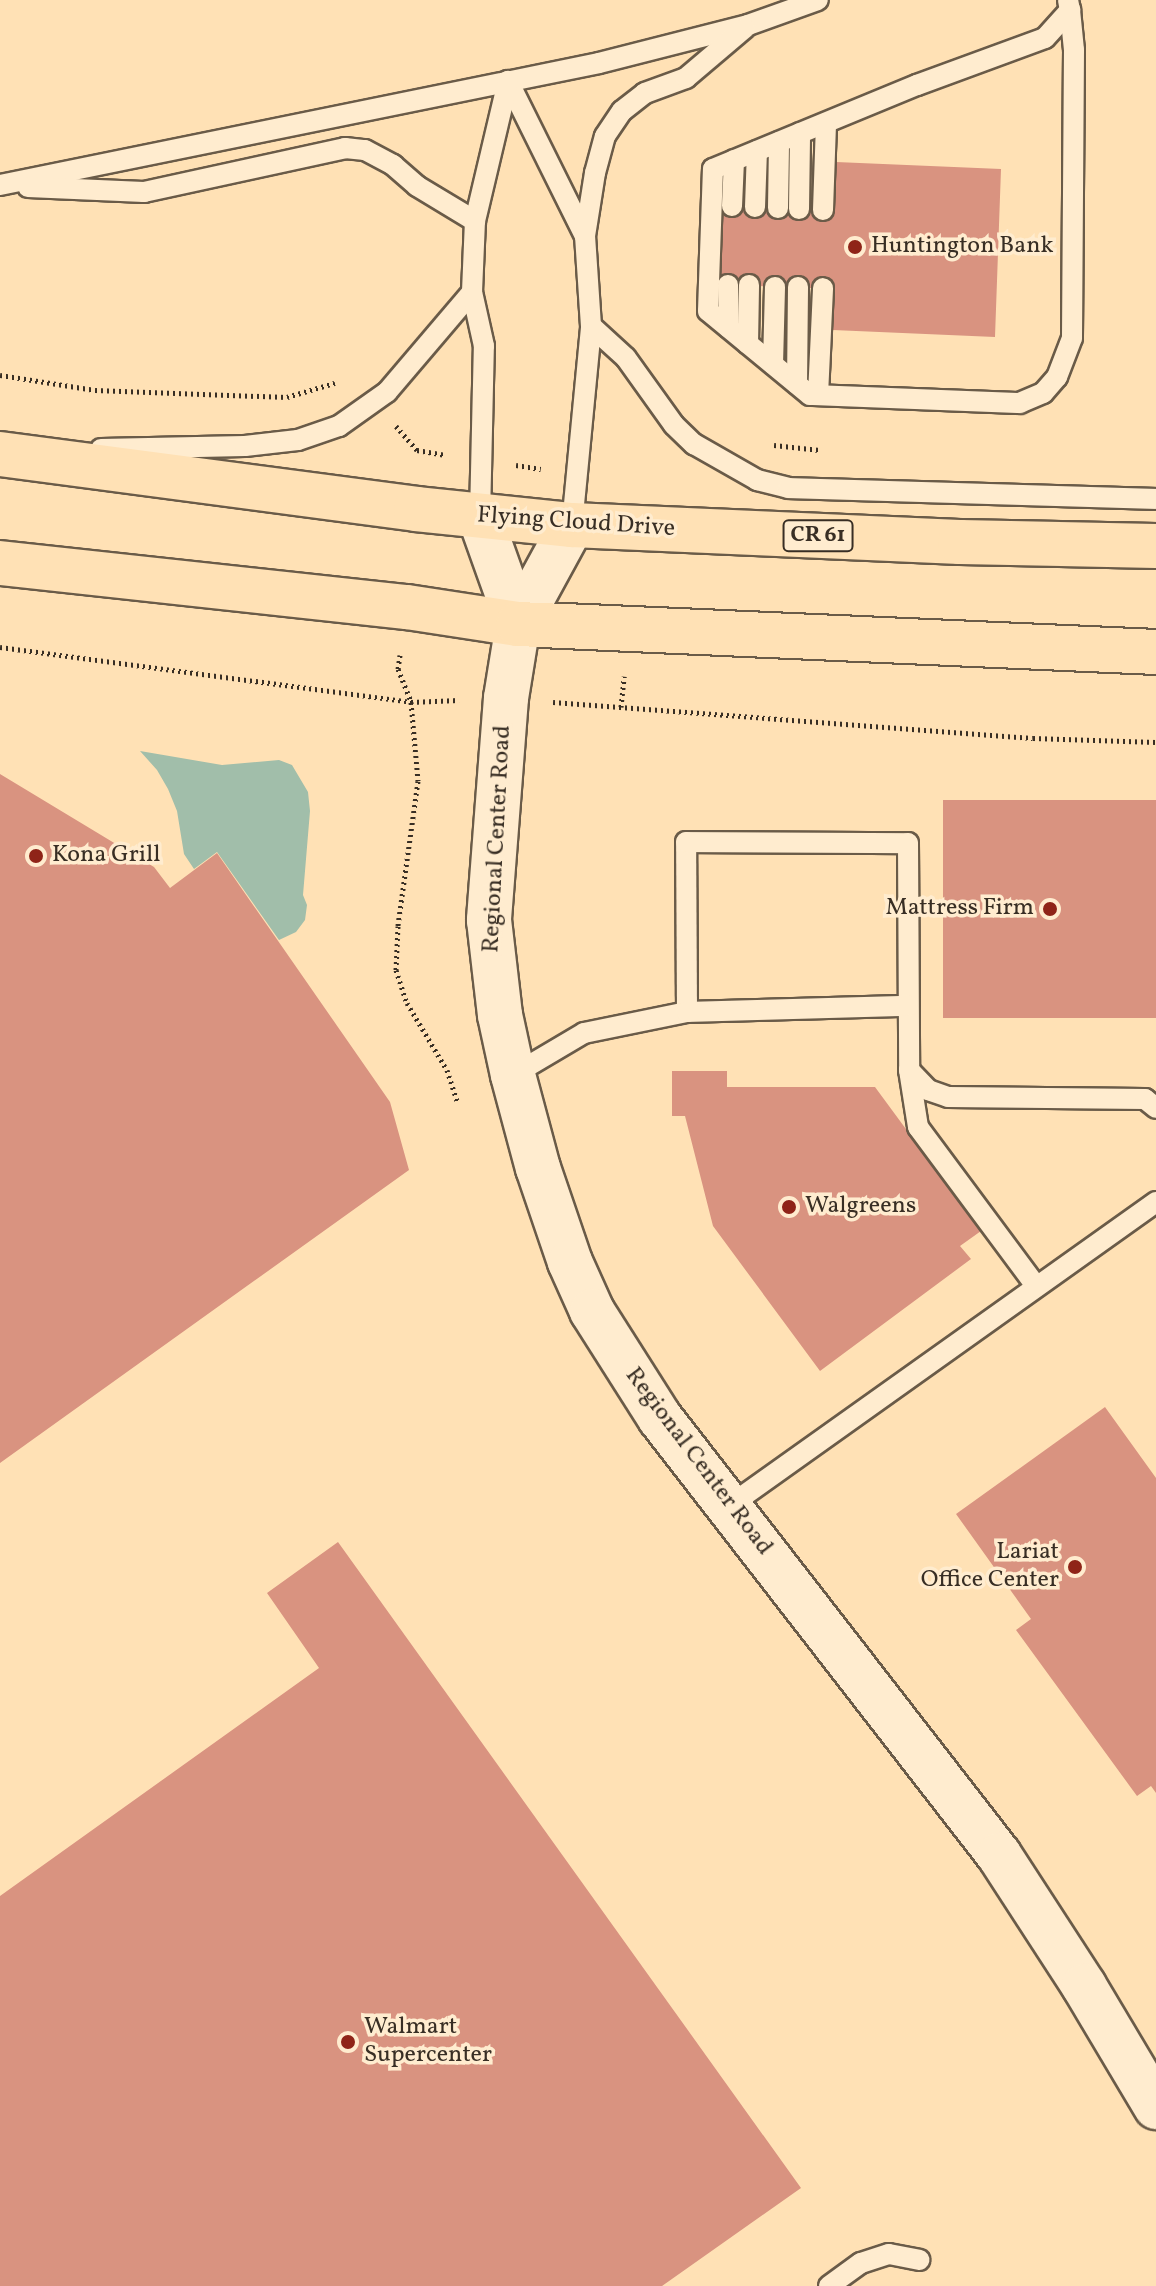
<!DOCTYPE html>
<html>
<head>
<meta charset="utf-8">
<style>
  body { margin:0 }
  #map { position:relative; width:1156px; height:2286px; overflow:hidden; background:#ffe1b5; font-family:Vollkorn,serif }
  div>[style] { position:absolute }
  .water>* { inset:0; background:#a1beaa }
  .building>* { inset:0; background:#d99380; transform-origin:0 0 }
  .path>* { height:5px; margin-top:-2.5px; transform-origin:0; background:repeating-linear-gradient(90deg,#382e24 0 2px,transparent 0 6px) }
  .roads { filter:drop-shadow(2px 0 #6a5b48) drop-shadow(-2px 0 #6a5b48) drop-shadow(0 2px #6a5b48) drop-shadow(0 -2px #6a5b48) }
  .lane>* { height:20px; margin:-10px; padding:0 10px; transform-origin:10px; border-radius:10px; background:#ffeccf }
  .secondary>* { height:44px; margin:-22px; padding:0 22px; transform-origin:22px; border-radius:22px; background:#ffeccf }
  .primary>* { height:44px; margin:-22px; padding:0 22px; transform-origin:22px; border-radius:22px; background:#ffe1b5 }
  .dots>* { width:22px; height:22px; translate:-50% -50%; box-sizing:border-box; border:4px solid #ffeccf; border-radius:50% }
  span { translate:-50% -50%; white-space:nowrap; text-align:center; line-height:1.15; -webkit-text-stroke:7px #ffeccf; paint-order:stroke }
  .shield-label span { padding:2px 6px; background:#ffeccf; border:2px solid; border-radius:6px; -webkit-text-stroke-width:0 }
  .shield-label { font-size:22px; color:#382e24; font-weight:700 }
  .poi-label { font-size:24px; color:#382e24 }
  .left { translate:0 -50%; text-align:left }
  .right { translate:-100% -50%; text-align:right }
  .street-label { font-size:24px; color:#382e24 }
</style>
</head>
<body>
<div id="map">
  <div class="water">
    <i style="clip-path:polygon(140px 751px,222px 765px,279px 760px,292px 765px,308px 792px,310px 811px,303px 895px,307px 905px,305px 920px,296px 932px,279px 940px,217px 852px,194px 869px,184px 854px,177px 811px,168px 789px,157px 770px)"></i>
  </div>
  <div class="building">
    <i style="clip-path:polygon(836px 162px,1001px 169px,995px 337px,833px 330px,834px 289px,711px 284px,714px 205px,834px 211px)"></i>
    <i style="clip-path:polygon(0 774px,154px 867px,170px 888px,217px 853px,390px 1102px,409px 1170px,0 1463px)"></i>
    <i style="left:943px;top:800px;width:213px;height:218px"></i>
    <i style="clip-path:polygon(672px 1071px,727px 1071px,727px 1087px,875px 1087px,981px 1231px,960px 1246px,971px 1259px,820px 1371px,713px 1226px,685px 1116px,672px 1116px)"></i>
    <i style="clip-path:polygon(1105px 1407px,1156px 1478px,1156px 1793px,1151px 1786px,1137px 1796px,1016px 1630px,1031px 1619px,956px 1514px)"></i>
    <i style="clip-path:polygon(338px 1542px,801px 2188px,662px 2286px,0 2286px,0 1896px,319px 1668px,267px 1593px)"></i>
  </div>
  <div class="path">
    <i style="left:0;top:375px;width:96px;rotate:9deg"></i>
    <i style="left:95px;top:390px;width:192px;rotate:2.1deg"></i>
    <i style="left:287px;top:397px;width:50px;rotate:-16.3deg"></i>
    <i style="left:396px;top:426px;width:32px;rotate:49deg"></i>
    <i style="left:417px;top:450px;width:29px;rotate:10deg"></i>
    <i style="left:774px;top:445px;width:46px;rotate:6.2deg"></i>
    <i style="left:516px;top:465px;width:25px;rotate:9deg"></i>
    <i style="left:0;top:647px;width:415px;rotate:7.6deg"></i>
    <i style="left:411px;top:702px;width:48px;rotate:-2.4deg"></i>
    <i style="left:400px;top:655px;width:14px;rotate:98deg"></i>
    <i style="left:398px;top:669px;width:35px;rotate:68deg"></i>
    <i style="left:411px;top:702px;width:79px;rotate:84.9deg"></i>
    <i style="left:418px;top:781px;width:146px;rotate:97.9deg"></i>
    <i style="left:398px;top:926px;width:44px;rotate:92.6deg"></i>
    <i style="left:396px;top:970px;width:35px;rotate:72deg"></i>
    <i style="left:407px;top:1003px;width:78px;rotate:59.2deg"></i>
    <i style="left:447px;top:1070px;width:35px;rotate:72deg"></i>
    <i style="left:553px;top:702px;width:481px;rotate:4.3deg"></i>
    <i style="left:1033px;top:738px;width:123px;rotate:1.9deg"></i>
    <i style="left:621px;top:707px;width:31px;rotate:-84deg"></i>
  </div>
  <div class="roads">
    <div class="lane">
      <i style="left:1068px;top:0;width:10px;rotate:79deg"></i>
      <i style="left:1070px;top:10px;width:40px;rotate:84.3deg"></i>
      <i style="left:1074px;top:50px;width:288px;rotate:90.4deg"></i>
      <i style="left:1072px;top:338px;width:42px;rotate:111deg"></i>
      <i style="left:1057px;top:377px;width:21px;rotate:131deg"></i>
      <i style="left:1043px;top:393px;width:25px;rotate:157deg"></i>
      <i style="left:1020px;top:403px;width:210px;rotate:-177.8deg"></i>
      <i style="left:810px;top:395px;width:132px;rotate:-140.5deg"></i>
      <i style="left:708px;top:311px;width:142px;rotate:-88deg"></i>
      <i style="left:713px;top:169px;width:221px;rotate:-22.4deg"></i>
      <i style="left:917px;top:85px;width:136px;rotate:-20.2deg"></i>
      <i style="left:1045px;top:38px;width:38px;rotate:-48deg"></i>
      <i style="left:508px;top:81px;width:173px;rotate:63.6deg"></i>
      <i style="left:0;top:185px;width:611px;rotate:-11.51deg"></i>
      <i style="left:599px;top:63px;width:154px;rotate:-14.3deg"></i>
      <i style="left:748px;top:25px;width:74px;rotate:-19.7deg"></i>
      <i style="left:28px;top:187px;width:116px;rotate:2.5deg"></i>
      <i style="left:144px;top:192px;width:206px;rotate:-12.3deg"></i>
      <i style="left:345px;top:148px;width:20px;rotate:6deg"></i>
      <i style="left:365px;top:150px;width:32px;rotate:28deg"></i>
      <i style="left:393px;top:165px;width:32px;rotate:41deg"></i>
      <i style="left:417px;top:186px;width:68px;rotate:31.1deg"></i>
      <i style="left:732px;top:206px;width:46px;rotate:-87.5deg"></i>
      <i style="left:755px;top:207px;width:56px;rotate:-88deg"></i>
      <i style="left:778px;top:208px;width:66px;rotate:-89.1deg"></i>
      <i style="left:799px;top:209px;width:76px;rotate:-89.2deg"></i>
      <i style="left:823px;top:210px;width:87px;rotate:-88deg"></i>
      <i style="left:728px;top:285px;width:43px;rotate:88.7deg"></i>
      <i style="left:591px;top:326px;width:47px;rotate:42.4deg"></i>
      <i style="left:626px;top:358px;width:82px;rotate:54.4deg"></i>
      <i style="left:674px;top:425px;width:28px;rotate:44deg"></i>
      <i style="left:694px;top:444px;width:73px;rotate:29.7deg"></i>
      <i style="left:757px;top:480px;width:32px;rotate:14deg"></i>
      <i style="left:788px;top:488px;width:368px;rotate:1.7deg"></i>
      <i style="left:748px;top:344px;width:59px;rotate:-89deg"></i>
      <i style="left:773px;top:364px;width:77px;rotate:-88.5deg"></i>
      <i style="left:797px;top:384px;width:97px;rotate:-89.4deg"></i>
      <i style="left:818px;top:395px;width:107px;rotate:-87.3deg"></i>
      <i style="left:101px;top:449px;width:144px;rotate:-1.2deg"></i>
      <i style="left:245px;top:446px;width:53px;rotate:-6.5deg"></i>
      <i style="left:298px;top:440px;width:43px;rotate:-18.9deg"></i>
      <i style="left:339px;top:426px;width:59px;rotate:-35.3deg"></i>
      <i style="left:387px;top:392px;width:131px;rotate:-49.6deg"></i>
      <i style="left:480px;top:517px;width:171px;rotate:-88.7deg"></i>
      <i style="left:484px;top:346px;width:55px;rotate:-102.5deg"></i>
      <i style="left:472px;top:292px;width:71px;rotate:-87.6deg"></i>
      <i style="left:475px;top:221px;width:144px;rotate:-76.7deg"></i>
      <i style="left:572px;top:525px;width:200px;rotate:-84.5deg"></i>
      <i style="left:591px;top:326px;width:90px;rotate:-93.8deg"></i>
      <i style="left:585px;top:236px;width:64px;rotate:-81deg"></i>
      <i style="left:595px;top:173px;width:38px;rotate:-75deg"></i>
      <i style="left:605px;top:136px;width:30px;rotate:-56deg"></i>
      <i style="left:622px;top:111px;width:29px;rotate:-38deg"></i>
      <i style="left:645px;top:93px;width:44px;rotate:-20.1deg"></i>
      <i style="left:686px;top:78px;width:77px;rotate:-40.3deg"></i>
      <i style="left:687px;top:1012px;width:170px;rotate:-90.3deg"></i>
      <i style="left:686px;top:842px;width:222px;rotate:0.3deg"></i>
      <i style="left:908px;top:843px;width:227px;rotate:89.7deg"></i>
      <i style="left:909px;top:1070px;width:28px;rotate:46deg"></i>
      <i style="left:928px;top:1090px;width:21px;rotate:19deg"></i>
      <i style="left:948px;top:1097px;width:197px;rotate:0.6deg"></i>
      <i style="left:1145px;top:1099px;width:14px;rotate:39deg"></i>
      <i style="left:909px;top:1070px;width:58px;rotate:81deg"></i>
      <i style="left:918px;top:1127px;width:198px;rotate:53.4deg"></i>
      <i style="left:513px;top:1075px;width:82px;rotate:-30.6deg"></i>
      <i style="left:584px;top:1033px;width:105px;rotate:-11.5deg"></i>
      <i style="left:687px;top:1012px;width:221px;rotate:-1.6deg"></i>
      <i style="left:729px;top:1506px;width:524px;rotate:-35.45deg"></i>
      <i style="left:829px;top:2286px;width:39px;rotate:-36deg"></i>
      <i style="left:861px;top:2263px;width:29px;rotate:-18deg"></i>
      <i style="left:889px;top:2254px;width:31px;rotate:11deg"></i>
    </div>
    <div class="secondary">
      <i style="left:480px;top:517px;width:114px;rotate:70.4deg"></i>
      <i style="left:572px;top:525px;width:113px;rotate:118.6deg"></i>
      <i style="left:518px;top:624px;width:75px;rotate:99.2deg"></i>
      <i style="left:506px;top:698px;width:223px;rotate:94.4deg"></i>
      <i style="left:489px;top:920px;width:96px;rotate:83.4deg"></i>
      <i style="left:500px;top:1015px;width:61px;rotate:77.8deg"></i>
      <i style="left:513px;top:1075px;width:96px;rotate:75deg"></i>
      <i style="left:538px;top:1168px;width:99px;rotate:71.2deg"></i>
      <i style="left:570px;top:1262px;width:54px;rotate:65.8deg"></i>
      <i style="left:592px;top:1311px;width:127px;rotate:57.6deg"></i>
      <i style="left:660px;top:1418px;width:553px;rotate:52.2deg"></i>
      <i style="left:999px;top:1855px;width:156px;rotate:57deg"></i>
      <i style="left:1084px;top:1986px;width:141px;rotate:59.2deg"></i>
    </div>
    <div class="primary">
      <i style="left:0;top:454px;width:420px;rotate:7.5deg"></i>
      <i style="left:416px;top:509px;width:157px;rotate:5.9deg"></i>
      <i style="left:572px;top:525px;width:388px;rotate:2.5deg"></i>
      <i style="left:960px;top:542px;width:196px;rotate:1.2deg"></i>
      <i style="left:0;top:563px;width:409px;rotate:6.2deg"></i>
      <i style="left:407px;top:607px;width:112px;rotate:8.7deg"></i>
      <i style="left:518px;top:624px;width:639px;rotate:2.51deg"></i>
    </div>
  </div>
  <div class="dots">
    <i style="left:855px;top:247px;background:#8f2418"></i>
    <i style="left:36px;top:856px;background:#8f2418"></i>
    <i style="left:1050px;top:909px;background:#8f2418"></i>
    <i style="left:789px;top:1207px;background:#8f2418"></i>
    <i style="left:1075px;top:1567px;background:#8f2418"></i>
    <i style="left:348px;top:2042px;background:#8f2418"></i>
  </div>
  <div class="shield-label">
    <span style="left:818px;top:536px">CR 61</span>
  </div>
  <div class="poi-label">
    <span class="left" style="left:871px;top:247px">Huntington Bank</span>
    <span class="left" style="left:52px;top:856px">Kona Grill</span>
    <span class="right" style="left:1034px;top:909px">Mattress Firm</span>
    <span class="left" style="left:805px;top:1207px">Walgreens</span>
    <span class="right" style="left:1059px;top:1567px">Lariat<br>Office Center</span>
    <span class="left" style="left:364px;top:2042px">Walmart<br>Supercenter</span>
  </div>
  <div class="street-label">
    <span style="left:576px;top:523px;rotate:4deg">Flying Cloud Drive</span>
    <span style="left:498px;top:839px;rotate:-87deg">Regional Center Road</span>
    <span style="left:698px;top:1462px;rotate:53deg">Regional Center Road</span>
  </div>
</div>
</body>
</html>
